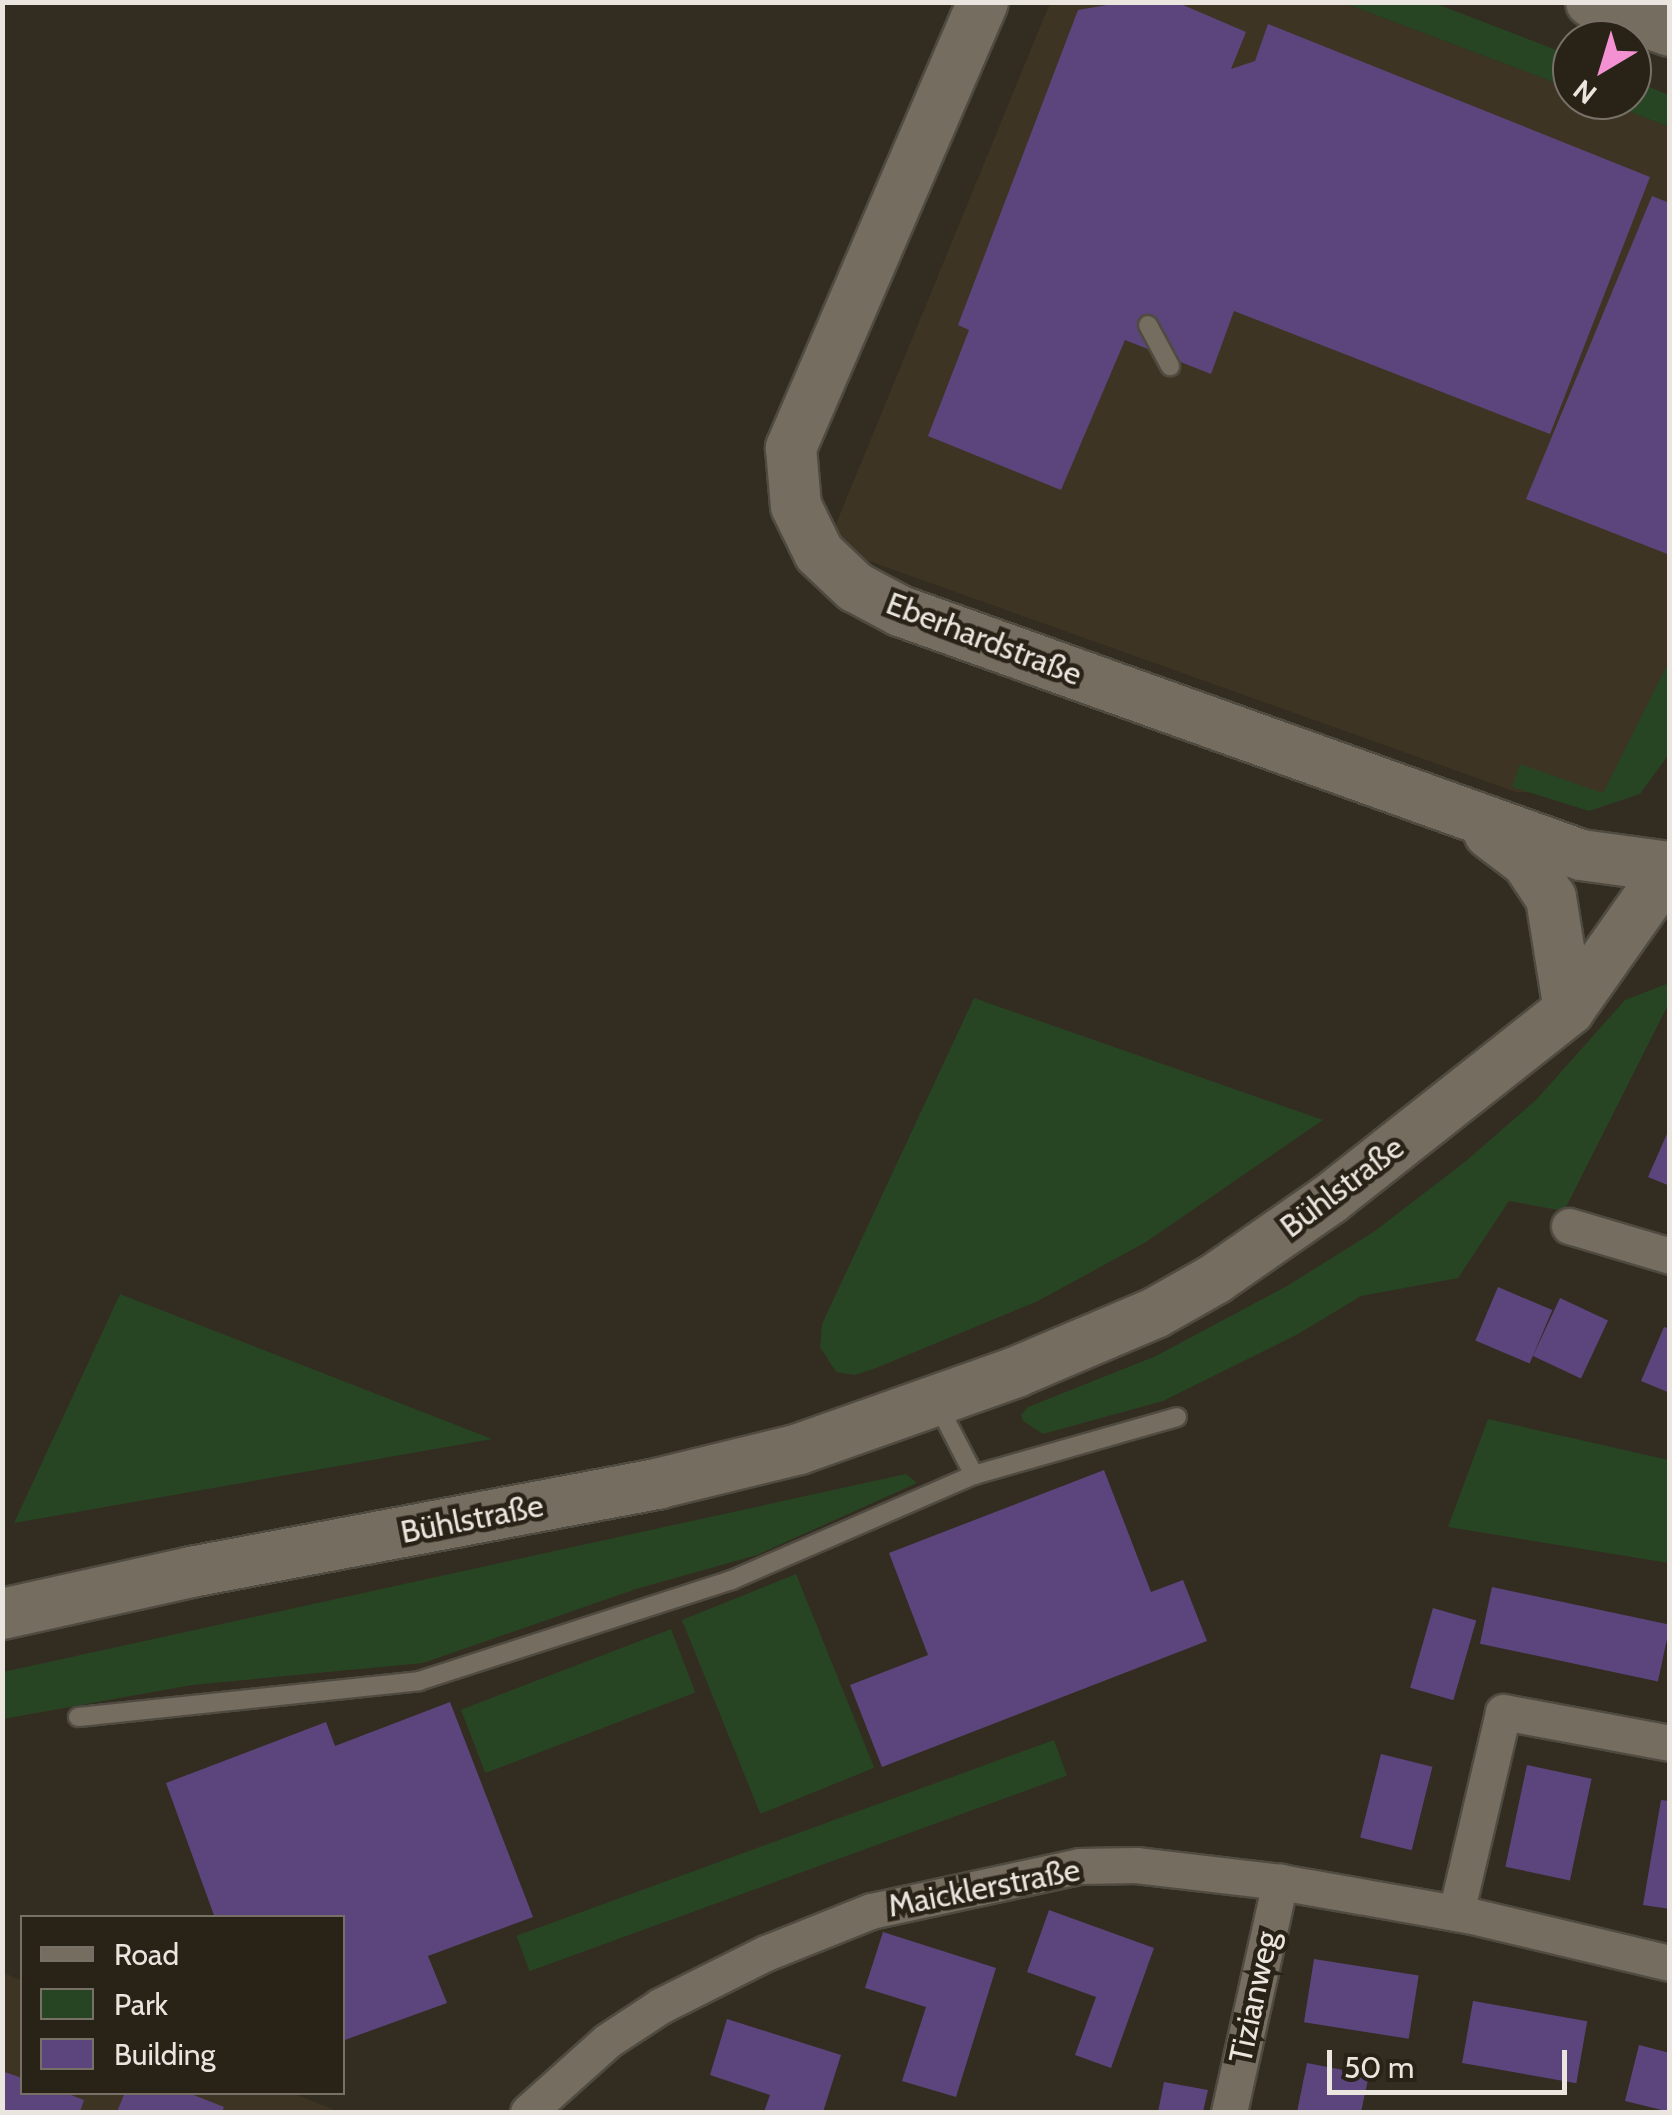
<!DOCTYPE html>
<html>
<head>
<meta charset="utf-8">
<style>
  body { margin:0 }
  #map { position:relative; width:1672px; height:2115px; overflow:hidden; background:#332c21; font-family:Cabin,sans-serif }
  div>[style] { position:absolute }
  .built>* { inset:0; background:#3e3423 }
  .green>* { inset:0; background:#284523; transform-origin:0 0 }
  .building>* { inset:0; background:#5c457d; transform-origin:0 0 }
  .roads { filter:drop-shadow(2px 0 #504b41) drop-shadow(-2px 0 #504b41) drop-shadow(0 2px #504b41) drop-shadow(0 -2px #504b41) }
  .service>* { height:18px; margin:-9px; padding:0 9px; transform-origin:9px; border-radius:9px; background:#756d60 }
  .minor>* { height:35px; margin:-17.5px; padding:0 17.5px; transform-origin:17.5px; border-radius:17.5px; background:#756d60 }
  .secondary>* { height:50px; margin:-25px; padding:0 25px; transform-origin:25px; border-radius:25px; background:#756d60 }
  span { translate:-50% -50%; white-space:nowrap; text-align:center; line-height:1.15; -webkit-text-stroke:9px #292217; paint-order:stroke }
  .street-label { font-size:32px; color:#eae6df }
  .frame { position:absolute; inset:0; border:5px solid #eae6df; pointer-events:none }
  .legend { position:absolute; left:20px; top:1915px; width:325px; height:180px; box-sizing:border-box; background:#292217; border:2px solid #767067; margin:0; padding:12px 18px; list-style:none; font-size:30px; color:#eae6df }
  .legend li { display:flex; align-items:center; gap:20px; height:50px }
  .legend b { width:50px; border:2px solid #767067 }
  .north { position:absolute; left:1552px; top:20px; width:100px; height:100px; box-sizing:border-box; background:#292217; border:2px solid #767067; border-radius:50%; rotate:218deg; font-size:28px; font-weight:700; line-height:40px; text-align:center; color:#eae6df }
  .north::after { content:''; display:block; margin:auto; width:35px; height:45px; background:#f491d3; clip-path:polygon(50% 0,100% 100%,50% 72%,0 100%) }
  .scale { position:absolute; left:1327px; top:2050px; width:240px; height:45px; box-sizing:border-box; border:5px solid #eae6df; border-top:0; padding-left:12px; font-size:30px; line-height:35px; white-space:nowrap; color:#eae6df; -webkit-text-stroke:8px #292217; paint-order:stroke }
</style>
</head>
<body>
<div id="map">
  <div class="built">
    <i style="clip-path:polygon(1050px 3px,1344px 3px,1572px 89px,1572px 100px,1600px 100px,1669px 127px,1669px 661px,1603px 793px,1516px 792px,827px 546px)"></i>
    <i style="clip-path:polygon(2px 1972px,22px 1981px,22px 2092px,292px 2093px,340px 2112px,3px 2112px)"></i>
  </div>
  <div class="green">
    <i style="clip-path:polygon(1344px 3px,1434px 3px,1572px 56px,1572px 89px)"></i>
    <i style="clip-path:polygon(1632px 80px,1669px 95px,1669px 127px,1600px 100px,1632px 100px)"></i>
    <i style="clip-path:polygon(1669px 661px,1669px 754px,1640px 794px,1589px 811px,1512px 787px,1520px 764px,1603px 793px)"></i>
    <i style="clip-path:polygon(1669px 983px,1669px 1003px,1564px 1211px,1509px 1201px,1458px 1278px,1361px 1296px,1298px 1334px,1163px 1401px,1043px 1434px,1023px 1421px,1021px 1415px,1028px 1407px,1156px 1356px,1287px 1286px,1375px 1231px,1466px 1161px,1536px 1100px,1625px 1000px)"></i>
    <i style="clip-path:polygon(974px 998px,1323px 1120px,1146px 1242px,1038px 1301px,876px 1368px,855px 1375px,836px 1372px,820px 1347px,822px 1324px)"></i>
    <i style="clip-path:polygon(120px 1294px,492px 1439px,14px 1523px)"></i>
    <i style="clip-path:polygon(1488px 1419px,1669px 1460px,1669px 1563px,1448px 1527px)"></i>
    <i style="clip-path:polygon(906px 1474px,917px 1483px,757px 1555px,636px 1589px,423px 1663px,192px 1685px,3px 1719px,3px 1672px)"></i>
    <i style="left:796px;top:1574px;width:209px;height:123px;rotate:68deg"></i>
    <i style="left:671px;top:1629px;width:68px;height:225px;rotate:69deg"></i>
    <i style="left:1054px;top:1740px;width:38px;height:572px;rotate:70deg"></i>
  </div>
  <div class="building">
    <i style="clip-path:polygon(1124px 2px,1176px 2px,1246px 32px,1231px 69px,1255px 61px,1268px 24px,1650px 177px,1550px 434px,1234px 311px,1211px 374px,1125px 340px,1061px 490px,928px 436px,969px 330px,958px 325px,1078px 10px)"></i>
    <i style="clip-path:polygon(1652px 196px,1670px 203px,1670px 555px,1526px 499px)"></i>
    <i style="clip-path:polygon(1670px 1127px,1670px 1186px,1648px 1177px)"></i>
    <i style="left:1498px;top:1287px;width:59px;height:58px;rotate:23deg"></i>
    <i style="left:1560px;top:1298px;width:53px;height:64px;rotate:25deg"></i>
    <i style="clip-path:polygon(1664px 1327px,1670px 1329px,1670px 1393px,1641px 1381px)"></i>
    <i style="clip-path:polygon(1104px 1470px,1151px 1592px,1183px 1580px,1207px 1641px,882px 1767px,850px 1685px,928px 1655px,889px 1553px)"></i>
    <i style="left:1492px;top:1587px;width:182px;height:58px;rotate:12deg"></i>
    <i style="left:1433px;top:1608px;width:45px;height:83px;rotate:16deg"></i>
    <i style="clip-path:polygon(450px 1702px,533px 1917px,428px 1956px,447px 2003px,342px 2041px,342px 1918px,215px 1918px,166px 1783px,326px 1722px,335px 1746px)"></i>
    <i style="left:1381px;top:1754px;width:53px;height:86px;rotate:14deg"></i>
    <i style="left:1527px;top:1765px;width:66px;height:104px;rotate:12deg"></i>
    <i style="clip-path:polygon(1661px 1800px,1670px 1801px,1670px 1909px,1643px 1905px)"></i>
    <i style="clip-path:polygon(1049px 1910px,1154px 1948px,1111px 2068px,1075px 2055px,1096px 1997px,1027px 1972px)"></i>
    <i style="clip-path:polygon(883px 1932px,996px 1968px,956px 2097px,902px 2081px,926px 2007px,865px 1988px)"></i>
    <i style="left:1314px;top:1959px;width:106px;height:64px;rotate:9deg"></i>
    <i style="left:1473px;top:2001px;width:116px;height:63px;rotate:10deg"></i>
    <i style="clip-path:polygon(727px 2019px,841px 2055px,823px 2112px,764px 2112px,770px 2095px,710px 2075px)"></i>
    <i style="clip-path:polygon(1639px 2045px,1670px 2053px,1670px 2112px,1625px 2101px)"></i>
    <i style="clip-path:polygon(1307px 2063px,1369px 2075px,1361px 2112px,1297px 2112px)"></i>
    <i style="clip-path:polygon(2px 2071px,22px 2078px,22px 2092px,63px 2092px,84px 2100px,80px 2112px,2px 2112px)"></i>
    <i style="clip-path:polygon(1164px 2082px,1208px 2090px,1203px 2112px,1158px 2112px)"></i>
    <i style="clip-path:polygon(125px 2092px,186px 2092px,224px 2107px,222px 2112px,117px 2112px)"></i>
  </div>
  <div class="roads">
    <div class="service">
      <i style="left:1148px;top:325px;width:47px;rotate:61.8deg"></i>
      <i style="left:938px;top:1405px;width:79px;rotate:62.8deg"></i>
      <i style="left:974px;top:1475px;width:211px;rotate:-15.9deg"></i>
      <i style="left:78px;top:1717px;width:343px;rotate:-6deg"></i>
      <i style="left:419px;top:1681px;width:329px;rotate:-17.9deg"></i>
      <i style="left:732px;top:1580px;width:264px;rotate:-23.5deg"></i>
    </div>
    <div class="minor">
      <i style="left:1569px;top:1226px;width:105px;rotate:16.5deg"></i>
      <i style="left:1456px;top:1913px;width:206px;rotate:-76.8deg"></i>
      <i style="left:1503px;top:1712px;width:170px;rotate:10.5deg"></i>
      <i style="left:528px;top:2112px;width:106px;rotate:-41.9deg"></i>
      <i style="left:607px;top:2041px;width:64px;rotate:-33.4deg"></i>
      <i style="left:660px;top:2006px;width:119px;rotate:-26.6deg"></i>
      <i style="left:766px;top:1953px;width:113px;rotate:-21.8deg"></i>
      <i style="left:871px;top:1911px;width:213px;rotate:-12.2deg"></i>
      <i style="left:1079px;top:1866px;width:57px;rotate:-1deg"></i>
      <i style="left:1136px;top:1865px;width:145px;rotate:6.7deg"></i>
      <i style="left:1280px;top:1882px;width:191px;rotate:10deg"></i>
      <i style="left:1468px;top:1915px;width:208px;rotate:13.4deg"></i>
      <i style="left:1229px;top:2112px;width:236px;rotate:-77.5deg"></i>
    </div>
    <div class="secondary">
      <i style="left:983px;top:2px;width:486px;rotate:113.3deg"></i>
      <i style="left:791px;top:448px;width:58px;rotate:85.1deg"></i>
      <i style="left:796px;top:506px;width:52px;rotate:63.9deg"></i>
      <i style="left:819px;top:553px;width:50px;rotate:43.4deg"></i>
      <i style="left:855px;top:587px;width:51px;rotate:28.1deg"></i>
      <i style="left:900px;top:611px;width:723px;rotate:19.71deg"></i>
      <i style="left:1581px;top:855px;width:89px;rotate:7.8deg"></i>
      <i style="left:1591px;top:2px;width:84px;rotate:20.2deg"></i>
      <i style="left:1489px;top:833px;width:48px;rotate:37.3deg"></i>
      <i style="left:1527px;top:862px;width:43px;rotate:56.3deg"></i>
      <i style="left:1551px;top:898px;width:113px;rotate:80.9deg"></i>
      <i style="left:2px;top:1614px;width:194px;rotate:-12.5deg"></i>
      <i style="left:191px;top:1572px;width:477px;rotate:-10.7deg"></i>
      <i style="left:660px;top:1483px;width:143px;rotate:-13.7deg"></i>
      <i style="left:799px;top:1449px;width:230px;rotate:-19.5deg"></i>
      <i style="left:1016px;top:1372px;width:151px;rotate:-23deg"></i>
      <i style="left:1155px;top:1313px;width:69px;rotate:-29.5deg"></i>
      <i style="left:1215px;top:1279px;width:140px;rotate:-34.8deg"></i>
      <i style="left:1330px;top:1199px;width:305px;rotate:-38.3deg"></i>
      <i style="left:1569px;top:1010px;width:175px;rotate:-54.8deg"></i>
    </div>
  </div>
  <div class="street-label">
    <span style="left:984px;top:639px;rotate:21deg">Eberhardstraße</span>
    <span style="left:1342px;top:1187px;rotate:-37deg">Bühlstraße</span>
    <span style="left:472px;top:1519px;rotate:-11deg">Bühlstraße</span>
    <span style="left:984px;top:1888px;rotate:-11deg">Maicklerstraße</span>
    <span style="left:1254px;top:1997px;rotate:-78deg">Tizianweg</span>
  </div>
  <div class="frame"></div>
  <ul class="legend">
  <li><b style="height:12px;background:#756d60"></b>Road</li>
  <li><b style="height:28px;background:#284523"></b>Park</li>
  <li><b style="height:28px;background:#5c457d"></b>Building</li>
  </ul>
  <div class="north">N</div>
  <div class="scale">50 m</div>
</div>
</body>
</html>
